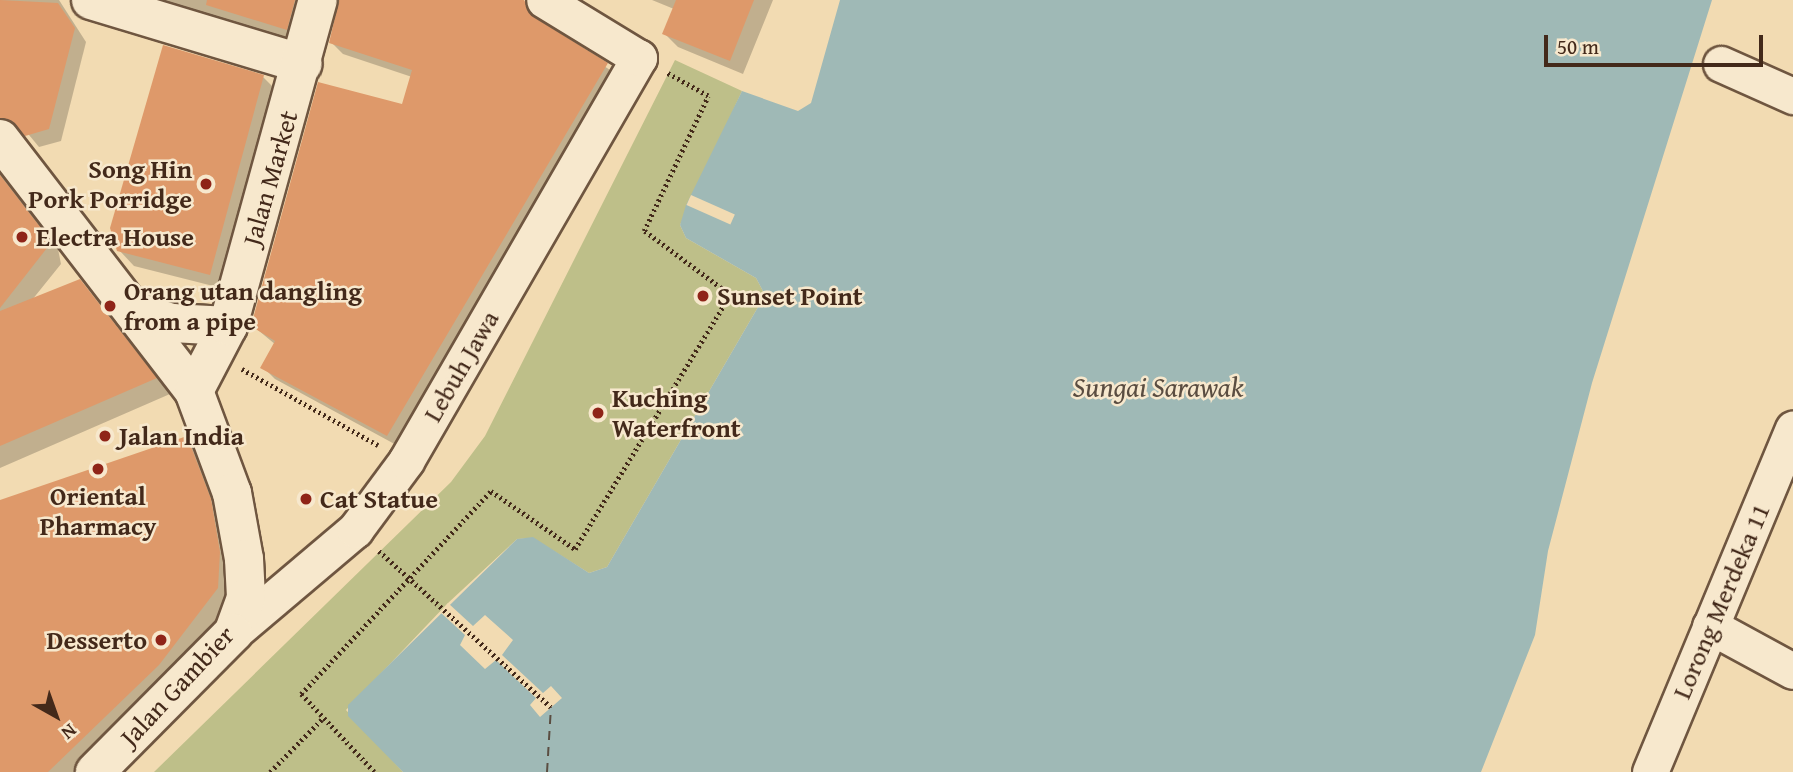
<!DOCTYPE html>
<html>
<head>
<meta charset="utf-8">
<style>
  body { margin:0 }
  #map { position:relative; width:1793px; height:772px; overflow:hidden; background:#f2dbb2; font-family:"Gentium Book Plus",serif }
  div>[style] { position:absolute }
  .green>* { inset:0; background:#bebf89 }
  .water>* { inset:0; background:#9fb9b6 }
  .pier>* { inset:0; background:#f2dbb2; transform-origin:0 0 }
  .shadow>* { inset:0; background:#0003 }
  .ferry>* { height:2px; margin-top:-1px; transform-origin:0; background:repeating-linear-gradient(90deg,#5a4d41 0 9px,transparent 0 16px) }
  .building>* { inset:0; background:#de996a }
  .path>* { height:4.5px; margin-top:-2.25px; transform-origin:0; background:repeating-linear-gradient(90deg,#43291a 0 2px,transparent 0 5.5px) }
  .roads { filter:drop-shadow(2px 0 #6f5640) drop-shadow(-2px 0 #6f5640) drop-shadow(0 2px #6f5640) drop-shadow(0 -2px #6f5640) }
  .minor>* { height:35px; margin:-17.5px; padding:0 17.5px; transform-origin:17.5px; border-radius:17.5px; background:#f7e8cd }
  .secondary>* { height:38px; margin:-19px; padding:0 19px; transform-origin:19px; border-radius:19px; background:#f7e8cd }
  .dots>* { width:19px; height:19px; translate:-50% -50%; box-sizing:border-box; border:4px solid #f7e8cd; border-radius:50% }
  span { translate:-50% -50%; white-space:nowrap; text-align:center; line-height:1.15; -webkit-text-stroke:5px #f7e8cd; paint-order:stroke }
  .poi-label { font-size:26px; color:#43291a; font-weight:700 }
  .right { translate:-100% -50%; text-align:right }
  .left { translate:0 -50%; text-align:left }
  .street-label { font-size:26px; color:#43291a }
  .water-label { font-size:28px; color:#5a4d41; font-style:italic }
  .north { position:absolute; left:21px; top:681px; width:70px; height:70px; -webkit-text-stroke:5px #f7e8cd; paint-order:stroke; rotate:140deg; font-size:19px; font-weight:700; line-height:28px; text-align:center; color:#43291a }
  .north::after { content:''; display:block; margin:auto; width:24px; height:32px; background:#43291a; clip-path:polygon(50% 0,100% 100%,50% 72%,0 100%) }
  .scale { position:absolute; left:1544px; top:35px; width:219px; height:32px; box-sizing:border-box; border:4px solid #43291a; border-top:0; padding-left:9px; font-size:21px; line-height:24px; white-space:nowrap; color:#43291a; -webkit-text-stroke:5px #f7e8cd; paint-order:stroke }
</style>
</head>
<body>
<div id="map">
  <div class="green">
    <i style="clip-path:polygon(675px 60px,742px 91px,680px 225px,686px 238px,756px 278px,765px 295px,607px 567px,589px 573px,533px 538px,517px 539px,448px 603px,346px 710px,403px 772px,154px 772px,451px 482px,485px 436px)"></i>
  </div>
  <div class="water">
    <i style="clip-path:polygon(840px 0,1712px 0,1592px 383px,1548px 551px,1535px 635px,1481px 772px,403px 772px,348px 716px,348px 705px,517px 539px,533px 537px,589px 573px,607px 567px,765px 295px,756px 278px,686px 238px,680px 225px,686px 205px,742px 91px,798px 111px,811px 103px)"></i>
  </div>
  <div class="pier">
    <i style="left:691px;top:195px;width:48px;height:11px;rotate:24deg"></i>
    <i style="clip-path:polygon(448px 603px,473px 626px,485px 615px,513px 640px,502px 655px,543px 693px,551px 686px,562px 698px,540px 717px,530px 705px,536px 698px,496px 660px,485px 669px,460px 645px,465px 635px,440px 612px)"></i>
  </div>
  <div class="shadow">
    <i style="clip-path:polygon(0 0,59px 0,86px 42px,61px 141px,39px 147px,0 100px)"></i>
    <i style="clip-path:polygon(153px 0,313px 0,299px 41px)"></i>
    <i style="clip-path:polygon(340px 0,522px 0,541px 24px,619px 76px,400px 447px,275px 379px,263px 367px,276px 345px,253px 326px,403px 106px,412px 77px,343px 54px,331px 42px)"></i>
    <i style="clip-path:polygon(652px 0,773px 0,743px 74px,678px 47px,665px 34px,674px 9px)"></i>
    <i style="clip-path:polygon(263px 77px,278px 92px,225px 289px,134px 266px,119px 250px)"></i>
    <i style="clip-path:polygon(0 166px,58px 249px,61px 264px,32px 300px,80px 281px,170px 394px,0 468px)"></i>
    <i style="clip-path:polygon(187px 438px,202px 453px,235px 568px,232px 604px,174px 679px,78px 772px,0 772px,0 503px)"></i>
  </div>
  <div class="ferry">
    <i style="left:547px;top:772px;width:65px;rotate:-86.5deg"></i>
  </div>
  <div class="building">
    <i style="clip-path:polygon(0 0,58px 3px,75px 28px,49px 129px,25px 136px,0 118px)"></i>
    <i style="clip-path:polygon(207px 0,295px 0,287px 30px,206px 5px)"></i>
    <i style="clip-path:polygon(339px 0,524px 0,534px 17px,608px 63px,387px 436px,260px 368px,275px 341px,251px 326px,318px 82px,402px 104px,412px 70px,329px 43px)"></i>
    <i style="clip-path:polygon(676px 0,754px 0,730px 61px,662px 34px)"></i>
    <i style="clip-path:polygon(163px 45px,264px 75px,210px 275px,117px 251px,110px 228px)"></i>
    <i style="clip-path:polygon(0 175px,44px 232px,47px 248px,0 308px)"></i>
    <i style="clip-path:polygon(80px 279px,157px 378px,0 446px,0 311px)"></i>
    <i style="clip-path:polygon(187px 436px,211px 499px,220px 552px,218px 588px,159px 665px,48px 772px,0 772px,0 500px)"></i>
  </div>
  <div class="path">
    <i style="left:242px;top:369px;width:156px;rotate:29.2deg"></i>
    <i style="left:379px;top:551px;width:232px;rotate:42.2deg"></i>
    <i style="left:270px;top:772px;width:76px;rotate:-45.5deg"></i>
    <i style="left:374px;top:772px;width:107px;rotate:-133.1deg"></i>
    <i style="left:301px;top:694px;width:278px;rotate:-46.9deg"></i>
    <i style="left:491px;top:491px;width:102px;rotate:34.6deg"></i>
    <i style="left:575px;top:549px;width:298px;rotate:-58.6deg"></i>
    <i style="left:730px;top:295px;width:107px;rotate:-143.3deg"></i>
    <i style="left:644px;top:231px;width:149px;rotate:-64.6deg"></i>
    <i style="left:708px;top:96px;width:49px;rotate:-150.8deg"></i>
  </div>
  <div class="roads">
    <div class="minor">
      <i style="left:1721px;top:64px;width:79px;rotate:24deg"></i>
      <i style="left:1710px;top:626px;width:94px;rotate:28.5deg"></i>
      <i style="left:233px;top:633px;width:160px;rotate:-40.2deg"></i>
      <i style="left:355px;top:530px;width:86px;rotate:-53.5deg"></i>
      <i style="left:406px;top:461px;width:466px;rotate:-60deg"></i>
      <i style="left:639px;top:58px;width:111px;rotate:-148.6deg"></i>
      <i style="left:1650px;top:772px;width:372px;rotate:-67.4deg"></i>
    </div>
    <div class="secondary">
      <i style="left:91px;top:0;width:221px;rotate:16.8deg"></i>
      <i style="left:0;top:139px;width:318px;rotate:52.4deg"></i>
      <i style="left:194px;top:391px;width:109px;rotate:69.6deg"></i>
      <i style="left:232px;top:493px;width:67px;rotate:79.7deg"></i>
      <i style="left:244px;top:559px;width:39px;rotate:87deg"></i>
      <i style="left:246px;top:598px;width:37px;rotate:110deg"></i>
      <i style="left:233px;top:633px;width:196px;rotate:134.8deg"></i>
      <i style="left:133px;top:311px;width:41px;rotate:17.1deg"></i>
      <i style="left:172px;top:323px;width:56px;rotate:3.1deg"></i>
      <i style="left:194px;top:391px;width:73px;rotate:-62.4deg"></i>
      <i style="left:228px;top:326px;width:338px;rotate:-74.6deg"></i>
    </div>
  </div>
  <div class="dots">
    <i style="left:206px;top:184px;background:#8f2418"></i>
    <i style="left:22px;top:237px;background:#8f2418"></i>
    <i style="left:703px;top:296px;background:#8f2418"></i>
    <i style="left:110px;top:306px;background:#8f2418"></i>
    <i style="left:598px;top:413px;background:#8f2418"></i>
    <i style="left:105px;top:436px;background:#8f2418"></i>
    <i style="left:98px;top:469px;background:#8f2418"></i>
    <i style="left:306px;top:499px;background:#8f2418"></i>
    <i style="left:161px;top:640px;background:#8f2418"></i>
  </div>
  <div class="poi-label">
    <span class="right" style="left:192px;top:184px">Song Hin<br>Pork Porridge</span>
    <span class="left" style="left:36px;top:237px">Electra House</span>
    <span class="left" style="left:124px;top:306px">Orang utan dangling<br>from a pipe</span>
    <span class="left" style="left:717px;top:296px">Sunset Point</span>
    <span class="left" style="left:612px;top:413px">Kuching<br>Waterfront</span>
    <span class="left" style="left:119px;top:436px">Jalan India</span>
    <span style="left:98px;top:511px">Oriental<br>Pharmacy</span>
    <span class="left" style="left:320px;top:499px">Cat Statue</span>
    <span class="right" style="left:147px;top:640px">Desserto</span>
  </div>
  <div class="street-label">
    <span style="left:270px;top:178px;rotate:-74deg">Jalan Market</span>
    <span style="left:461px;top:366px;rotate:-60deg">Lebuh Jawa</span>
    <span style="left:1721px;top:601px;rotate:-67deg">Lorong Merdeka 11</span>
    <span style="left:177px;top:686px;rotate:-47deg">Jalan Gambier</span>
  </div>
  <div class="water-label">
    <span style="left:1158px;top:387px">Sungai Sarawak</span>
  </div>
  <div class="north">N</div>
  <div class="scale">50 m</div>
</div>
</body>
</html>
